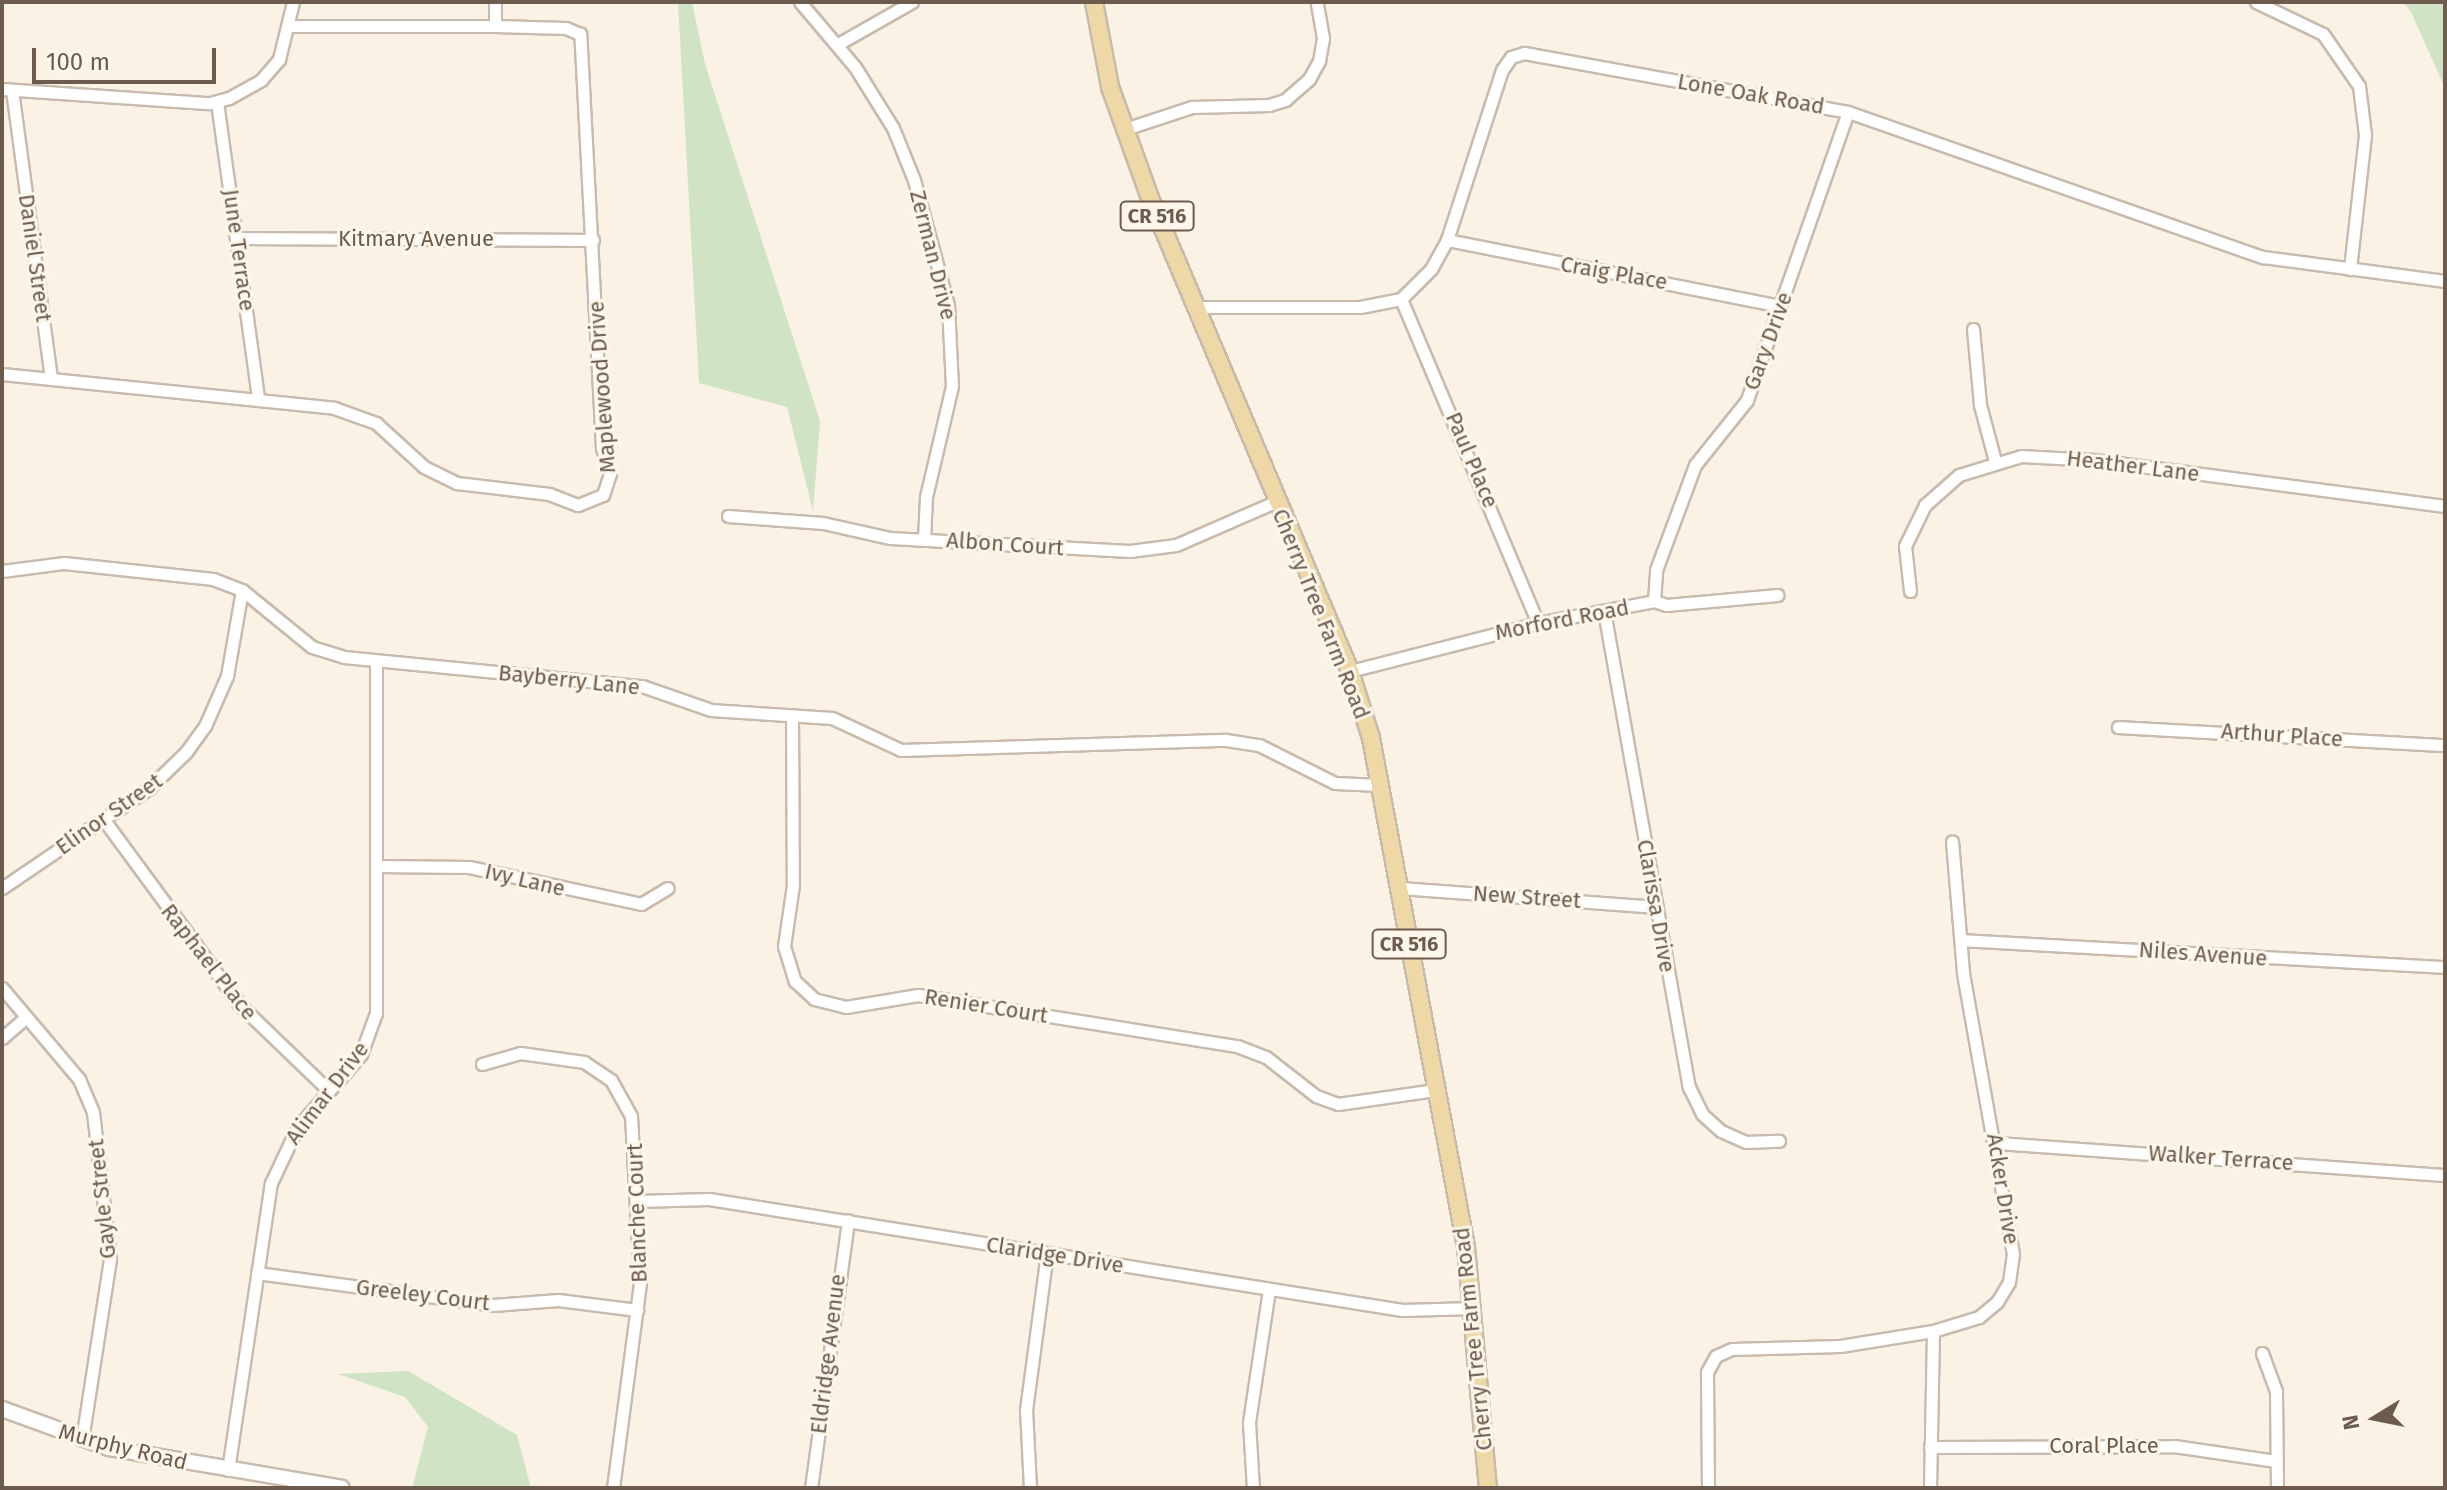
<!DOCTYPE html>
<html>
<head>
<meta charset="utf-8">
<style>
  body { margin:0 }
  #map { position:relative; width:2447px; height:1490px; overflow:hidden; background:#f9f2e5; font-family:"Fira Sans",sans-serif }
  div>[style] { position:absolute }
  .green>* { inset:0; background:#d0e4c5 }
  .roads { filter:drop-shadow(2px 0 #c8baad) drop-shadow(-2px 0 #c8baad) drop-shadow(0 2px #c8baad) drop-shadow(0 -2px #c8baad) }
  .street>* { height:11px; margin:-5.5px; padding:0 5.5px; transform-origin:5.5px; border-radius:5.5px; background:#fff }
  .secondary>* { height:14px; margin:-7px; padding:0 7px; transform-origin:7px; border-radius:7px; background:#fff }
  .primary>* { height:16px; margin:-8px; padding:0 8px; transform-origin:8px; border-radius:8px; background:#eed8a6 }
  span { translate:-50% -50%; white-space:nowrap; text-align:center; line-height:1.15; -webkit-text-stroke:6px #fcf6ea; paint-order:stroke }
  .shield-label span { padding:2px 6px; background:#fcf6ea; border:2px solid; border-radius:6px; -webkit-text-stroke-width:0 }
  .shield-label { font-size:20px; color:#6d5b4e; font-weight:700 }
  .street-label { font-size:22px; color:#6d5b4e }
  .frame { position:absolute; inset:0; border:4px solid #6d5b4e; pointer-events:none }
  .north { position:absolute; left:2335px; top:1378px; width:80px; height:80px; -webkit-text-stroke:6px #fcf6ea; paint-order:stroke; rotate:260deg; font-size:22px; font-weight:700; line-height:32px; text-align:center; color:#6d5b4e }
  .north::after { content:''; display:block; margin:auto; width:28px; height:36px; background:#6d5b4e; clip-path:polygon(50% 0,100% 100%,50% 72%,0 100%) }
  .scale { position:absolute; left:32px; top:48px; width:184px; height:36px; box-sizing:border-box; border:4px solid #6d5b4e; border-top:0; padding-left:10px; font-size:24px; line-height:28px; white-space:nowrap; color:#6d5b4e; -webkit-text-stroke:6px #fcf6ea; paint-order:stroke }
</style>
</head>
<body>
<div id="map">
  <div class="green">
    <i style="clip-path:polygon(678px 2px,692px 2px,705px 64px,820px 421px,813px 511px,787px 407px,699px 383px)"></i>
    <i style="clip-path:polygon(2403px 2px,2445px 2px,2445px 88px,2411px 12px)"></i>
    <i style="clip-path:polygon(408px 1371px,517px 1435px,531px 1488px,412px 1488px,428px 1427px,405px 1397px,338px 1374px)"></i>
  </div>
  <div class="roads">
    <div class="street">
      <i style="left:495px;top:2px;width:24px;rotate:90deg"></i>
      <i style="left:800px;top:2px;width:85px;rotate:49.8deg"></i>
      <i style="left:855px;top:67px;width:72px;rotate:58.1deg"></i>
      <i style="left:893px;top:128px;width:56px;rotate:68deg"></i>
      <i style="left:914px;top:180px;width:130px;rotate:74.8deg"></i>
      <i style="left:948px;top:305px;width:81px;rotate:87.2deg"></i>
      <i style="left:952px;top:386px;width:114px;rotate:103.2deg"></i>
      <i style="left:926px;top:497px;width:42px;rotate:92.7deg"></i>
      <i style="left:2256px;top:2px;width:74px;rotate:25.5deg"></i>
      <i style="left:2323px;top:34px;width:63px;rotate:55.3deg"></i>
      <i style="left:2359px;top:86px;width:49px;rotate:83deg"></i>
      <i style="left:2365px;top:135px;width:135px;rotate:96.4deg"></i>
      <i style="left:838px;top:44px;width:85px;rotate:-29.6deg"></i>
      <i style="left:2px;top:89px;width:208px;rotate:3.9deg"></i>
      <i style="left:210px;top:103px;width:20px;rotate:-15deg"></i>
      <i style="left:229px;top:98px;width:37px;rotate:-29deg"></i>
      <i style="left:261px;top:80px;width:28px;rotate:-49deg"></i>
      <i style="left:279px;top:59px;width:59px;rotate:-76.2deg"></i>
      <i style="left:12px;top:90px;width:291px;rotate:82.3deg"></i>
      <i style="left:217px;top:102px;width:300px;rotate:82.1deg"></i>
      <i style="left:1125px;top:129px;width:71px;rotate:-18.2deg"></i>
      <i style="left:1192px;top:107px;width:77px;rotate:-1.5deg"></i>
      <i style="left:1269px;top:105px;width:17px;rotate:-17deg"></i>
      <i style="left:1285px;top:100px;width:32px;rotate:-41deg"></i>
      <i style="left:1309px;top:79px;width:21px;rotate:-61deg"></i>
      <i style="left:1319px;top:61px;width:23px;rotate:-80deg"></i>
      <i style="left:1323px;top:38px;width:36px;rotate:-100deg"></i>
      <i style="left:238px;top:238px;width:355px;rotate:0.3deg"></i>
      <i style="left:1447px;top:240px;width:340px;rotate:11.2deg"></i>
      <i style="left:1401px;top:299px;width:352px;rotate:67.1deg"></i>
      <i style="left:1194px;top:307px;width:166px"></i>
      <i style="left:1360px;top:307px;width:42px;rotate:-11deg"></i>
      <i style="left:1401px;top:299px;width:42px;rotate:-45deg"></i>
      <i style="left:1431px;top:269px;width:33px;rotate:-61deg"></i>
      <i style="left:1447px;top:240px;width:179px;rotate:-72.1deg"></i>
      <i style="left:1502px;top:70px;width:16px;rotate:-55deg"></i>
      <i style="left:1511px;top:57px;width:14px;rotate:-17deg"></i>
      <i style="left:1524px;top:53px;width:329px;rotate:10.3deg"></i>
      <i style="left:1848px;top:112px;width:440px;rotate:19.3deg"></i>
      <i style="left:2263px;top:257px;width:184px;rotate:7.5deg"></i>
      <i style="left:1973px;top:329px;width:76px;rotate:84.7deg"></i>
      <i style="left:1980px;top:405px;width:58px;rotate:75deg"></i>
      <i style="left:2px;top:374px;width:334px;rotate:5.8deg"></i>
      <i style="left:334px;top:408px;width:45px;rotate:19.7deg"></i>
      <i style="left:376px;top:423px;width:65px;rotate:42.5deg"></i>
      <i style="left:424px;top:467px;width:37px;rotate:26deg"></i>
      <i style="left:457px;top:483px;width:93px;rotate:6.8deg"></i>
      <i style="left:549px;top:494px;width:31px;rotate:21deg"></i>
      <i style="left:578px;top:505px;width:27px;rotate:-22deg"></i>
      <i style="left:603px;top:495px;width:22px;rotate:-72deg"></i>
      <i style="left:610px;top:474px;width:27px;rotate:-107deg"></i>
      <i style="left:602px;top:448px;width:415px;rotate:-93deg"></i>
      <i style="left:580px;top:34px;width:15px;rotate:-157deg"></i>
      <i style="left:566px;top:28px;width:71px;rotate:-178.4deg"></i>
      <i style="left:495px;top:26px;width:206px;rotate:180deg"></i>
      <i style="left:728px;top:516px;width:95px;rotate:4.2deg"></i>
      <i style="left:823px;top:523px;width:69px;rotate:12.6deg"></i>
      <i style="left:890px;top:538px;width:240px;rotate:3.1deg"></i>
      <i style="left:1130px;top:551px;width:46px;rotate:-7.4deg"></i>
      <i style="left:1176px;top:545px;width:108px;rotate:-23.5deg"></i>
      <i style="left:2px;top:571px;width:63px;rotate:-7.4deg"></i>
      <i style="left:64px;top:563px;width:150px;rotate:6.1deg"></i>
      <i style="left:213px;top:579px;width:31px;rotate:21deg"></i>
      <i style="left:242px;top:590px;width:90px;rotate:39.2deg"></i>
      <i style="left:312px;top:647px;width:34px;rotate:17deg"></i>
      <i style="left:344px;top:657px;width:299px;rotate:5.6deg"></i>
      <i style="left:642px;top:686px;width:73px;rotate:19.2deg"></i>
      <i style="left:711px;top:710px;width:121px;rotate:3.8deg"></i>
      <i style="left:832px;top:718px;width:76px;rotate:24.9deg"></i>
      <i style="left:901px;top:750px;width:325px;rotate:-1.8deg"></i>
      <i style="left:1226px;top:740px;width:33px;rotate:9deg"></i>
      <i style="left:1259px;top:745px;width:85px;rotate:26.6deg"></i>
      <i style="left:1335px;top:783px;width:45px;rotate:2.5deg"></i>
      <i style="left:1910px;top:591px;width:45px;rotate:-96.3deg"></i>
      <i style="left:1905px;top:546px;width:46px;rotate:-64deg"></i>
      <i style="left:1925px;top:505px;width:45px;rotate:-41.4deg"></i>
      <i style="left:1959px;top:475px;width:65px;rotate:-17deg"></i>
      <i style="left:2021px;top:456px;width:74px;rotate:3.1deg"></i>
      <i style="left:2095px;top:460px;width:353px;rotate:7.5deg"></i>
      <i style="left:1654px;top:601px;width:31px;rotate:-86deg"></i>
      <i style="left:1656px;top:570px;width:112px;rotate:-69.6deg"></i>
      <i style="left:1695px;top:465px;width:83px;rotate:-51.3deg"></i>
      <i style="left:1747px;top:400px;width:305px;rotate:-70.7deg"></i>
      <i style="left:1604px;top:611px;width:484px;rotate:79.9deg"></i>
      <i style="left:1689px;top:1087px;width:30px;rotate:64deg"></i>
      <i style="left:1702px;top:1114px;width:25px;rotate:42deg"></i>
      <i style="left:1721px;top:1131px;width:27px;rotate:24deg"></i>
      <i style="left:1746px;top:1142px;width:33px;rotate:-2deg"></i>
      <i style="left:1350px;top:671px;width:194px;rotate:-14.3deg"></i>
      <i style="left:1538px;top:623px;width:118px;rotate:-10.7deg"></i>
      <i style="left:1654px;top:601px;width:13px;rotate:18deg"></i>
      <i style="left:1666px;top:605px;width:112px;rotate:-5.1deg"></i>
      <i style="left:792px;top:716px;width:169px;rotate:89.7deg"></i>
      <i style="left:793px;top:885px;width:62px;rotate:98.4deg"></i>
      <i style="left:784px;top:946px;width:37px;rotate:73deg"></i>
      <i style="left:795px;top:981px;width:26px;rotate:43deg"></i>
      <i style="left:814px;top:999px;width:33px;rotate:14deg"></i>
      <i style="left:846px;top:1007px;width:73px;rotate:-9.5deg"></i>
      <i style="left:918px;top:995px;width:323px;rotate:9.1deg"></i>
      <i style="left:1237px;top:1046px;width:31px;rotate:21deg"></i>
      <i style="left:1266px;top:1057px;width:63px;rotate:38deg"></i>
      <i style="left:1316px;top:1096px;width:23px;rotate:20deg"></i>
      <i style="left:1338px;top:1104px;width:98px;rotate:-8.2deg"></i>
      <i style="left:2118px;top:727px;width:327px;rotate:3.2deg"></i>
      <i style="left:104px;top:820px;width:228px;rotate:53.7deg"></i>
      <i style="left:239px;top:1004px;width:125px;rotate:44deg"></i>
      <i style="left:378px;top:866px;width:91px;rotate:0.6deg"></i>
      <i style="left:469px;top:867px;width:176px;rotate:12.1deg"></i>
      <i style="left:641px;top:904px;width:31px;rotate:-31deg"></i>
      <i style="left:2px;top:888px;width:178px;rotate:-34.2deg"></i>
      <i style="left:149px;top:788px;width:52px;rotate:-44.2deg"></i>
      <i style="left:186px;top:752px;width:32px;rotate:-54deg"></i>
      <i style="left:205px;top:726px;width:55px;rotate:-66.3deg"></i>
      <i style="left:227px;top:676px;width:87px;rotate:-80.1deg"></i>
      <i style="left:1399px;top:888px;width:257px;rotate:4.2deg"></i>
      <i style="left:1961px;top:940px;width:485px;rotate:3.2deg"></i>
      <i style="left:2px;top:988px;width:119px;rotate:49.8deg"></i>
      <i style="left:79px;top:1079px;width:36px;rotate:67deg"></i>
      <i style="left:93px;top:1112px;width:148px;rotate:83.4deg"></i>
      <i style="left:110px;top:1259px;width:183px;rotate:98.8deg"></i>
      <i style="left:2px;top:1038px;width:32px;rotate:-41deg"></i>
      <i style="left:482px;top:1064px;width:40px;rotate:-16deg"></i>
      <i style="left:520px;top:1053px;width:65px;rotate:8deg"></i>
      <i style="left:584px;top:1062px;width:32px;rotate:34deg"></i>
      <i style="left:611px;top:1080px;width:41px;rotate:60.9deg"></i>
      <i style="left:631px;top:1116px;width:167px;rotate:86.9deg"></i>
      <i style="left:640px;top:1283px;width:207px;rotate:97.5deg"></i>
      <i style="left:1996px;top:1143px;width:450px;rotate:4.1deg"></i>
      <i style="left:637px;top:1201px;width:72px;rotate:-1.6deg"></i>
      <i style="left:709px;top:1199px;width:702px;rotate:9.1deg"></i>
      <i style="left:1402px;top:1310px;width:72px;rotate:-1.6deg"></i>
      <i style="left:257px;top:1273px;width:238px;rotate:7.7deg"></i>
      <i style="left:493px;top:1305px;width:65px;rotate:-4.4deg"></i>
      <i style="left:558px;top:1300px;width:80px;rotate:7.2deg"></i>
      <i style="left:2262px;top:1353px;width:40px;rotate:69.8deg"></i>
      <i style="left:2276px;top:1391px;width:97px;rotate:89.4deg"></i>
      <i style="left:1930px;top:1447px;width:244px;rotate:-0.2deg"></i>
      <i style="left:2174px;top:1446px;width:103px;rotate:8.4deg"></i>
      <i style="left:228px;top:1470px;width:290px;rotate:-81.5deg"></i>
      <i style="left:271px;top:1183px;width:61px;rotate:-64.7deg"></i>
      <i style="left:297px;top:1128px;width:98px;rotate:-49.1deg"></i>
      <i style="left:361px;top:1054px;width:44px;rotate:-69.9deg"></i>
      <i style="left:376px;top:1013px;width:350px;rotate:-90deg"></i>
      <i style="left:811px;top:1488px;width:270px;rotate:-82.1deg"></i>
      <i style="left:1030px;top:1488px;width:78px;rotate:-92.9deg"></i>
      <i style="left:1026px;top:1410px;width:158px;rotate:-82.4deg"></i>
      <i style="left:1253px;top:1488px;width:66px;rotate:-93.5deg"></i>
      <i style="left:1249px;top:1422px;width:134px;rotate:-81.4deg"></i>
      <i style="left:1708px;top:1488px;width:116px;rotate:-90.5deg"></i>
      <i style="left:1707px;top:1372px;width:18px;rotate:-61deg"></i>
      <i style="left:1716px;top:1356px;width:17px;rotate:-24deg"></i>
      <i style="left:1732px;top:1349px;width:108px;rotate:-1.6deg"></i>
      <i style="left:1840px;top:1346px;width:94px;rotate:-9.2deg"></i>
      <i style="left:1933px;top:1331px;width:48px;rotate:-16.9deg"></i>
      <i style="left:1979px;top:1317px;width:23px;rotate:-40deg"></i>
      <i style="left:1997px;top:1302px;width:23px;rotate:-59deg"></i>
      <i style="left:2009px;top:1282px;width:28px;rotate:-82deg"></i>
      <i style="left:2013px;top:1254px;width:286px;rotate:-100.1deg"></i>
      <i style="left:1963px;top:972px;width:131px;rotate:-94.8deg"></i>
      <i style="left:1930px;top:1488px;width:157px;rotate:-88.9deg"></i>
    </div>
    <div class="secondary">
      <i style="left:2px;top:1409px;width:114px;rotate:20deg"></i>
      <i style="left:109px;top:1448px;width:236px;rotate:9.7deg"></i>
    </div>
    <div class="primary">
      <i style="left:1094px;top:2px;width:86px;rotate:79.3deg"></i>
      <i style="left:1110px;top:87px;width:118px;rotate:70.2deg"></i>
      <i style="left:1150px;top:198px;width:514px;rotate:67.08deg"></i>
      <i style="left:1350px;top:671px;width:70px;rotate:72.6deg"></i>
      <i style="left:1371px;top:738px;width:518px;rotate:79.43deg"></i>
      <i style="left:1466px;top:1247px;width:242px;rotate:84.8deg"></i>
    </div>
  </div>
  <div class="shield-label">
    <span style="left:1157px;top:216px">CR 516</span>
    <span style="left:1409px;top:944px">CR 516</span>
  </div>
  <div class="street-label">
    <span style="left:1751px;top:94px;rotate:10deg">Lone Oak Road</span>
    <span style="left:416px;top:239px">Kitmary Avenue</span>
    <span style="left:239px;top:250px;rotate:82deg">June Terrace</span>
    <span style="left:933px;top:255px;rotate:76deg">Zerman Drive</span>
    <span style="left:35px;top:258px;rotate:82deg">Daniel Street</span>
    <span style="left:1614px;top:273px;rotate:10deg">Craig Place</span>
    <span style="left:1768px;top:341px;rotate:-70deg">Gary Drive</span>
    <span style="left:602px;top:387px;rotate:-94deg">Maplewood Drive</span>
    <span style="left:1472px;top:460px;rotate:67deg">Paul Place</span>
    <span style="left:2133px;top:466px;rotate:7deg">Heather Lane</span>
    <span style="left:1005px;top:544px;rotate:4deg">Albon Court</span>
    <span style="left:1321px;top:614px;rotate:68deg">Cherry Tree Farm Road</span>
    <span style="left:1562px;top:620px;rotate:-11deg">Morford Road</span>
    <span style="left:569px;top:680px;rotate:6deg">Bayberry Lane</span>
    <span style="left:2282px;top:735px;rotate:4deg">Arthur Place</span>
    <span style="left:109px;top:814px;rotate:-35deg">Elinor Street</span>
    <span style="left:525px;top:880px;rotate:13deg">Ivy Lane</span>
    <span style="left:1527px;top:897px;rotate:4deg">New Street</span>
    <span style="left:1656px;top:906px;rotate:80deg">Clarissa Drive</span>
    <span style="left:2203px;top:954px;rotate:4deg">Niles Avenue</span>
    <span style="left:209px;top:962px;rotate:52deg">Raphael Place</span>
    <span style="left:986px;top:1006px;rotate:9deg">Renier Court</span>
    <span style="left:327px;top:1093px;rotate:-53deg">Alimar Drive</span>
    <span style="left:2221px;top:1158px;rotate:4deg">Walker Terrace</span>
    <span style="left:2003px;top:1189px;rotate:81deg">Acker Drive</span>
    <span style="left:102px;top:1199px;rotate:-96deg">Gayle Street</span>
    <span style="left:637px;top:1213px;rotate:-92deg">Blanche Court</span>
    <span style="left:1055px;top:1255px;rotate:9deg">Claridge Drive</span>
    <span style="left:423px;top:1295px;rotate:7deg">Greeley Court</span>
    <span style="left:1473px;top:1339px;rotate:-96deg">Cherry Tree Farm Road</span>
    <span style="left:828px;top:1354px;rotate:-83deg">Eldridge Avenue</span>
    <span style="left:2104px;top:1446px">Coral Place</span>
    <span style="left:123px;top:1447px;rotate:14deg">Murphy Road</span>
  </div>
  <div class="frame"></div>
  <div class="north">N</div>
  <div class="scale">100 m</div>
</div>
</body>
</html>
